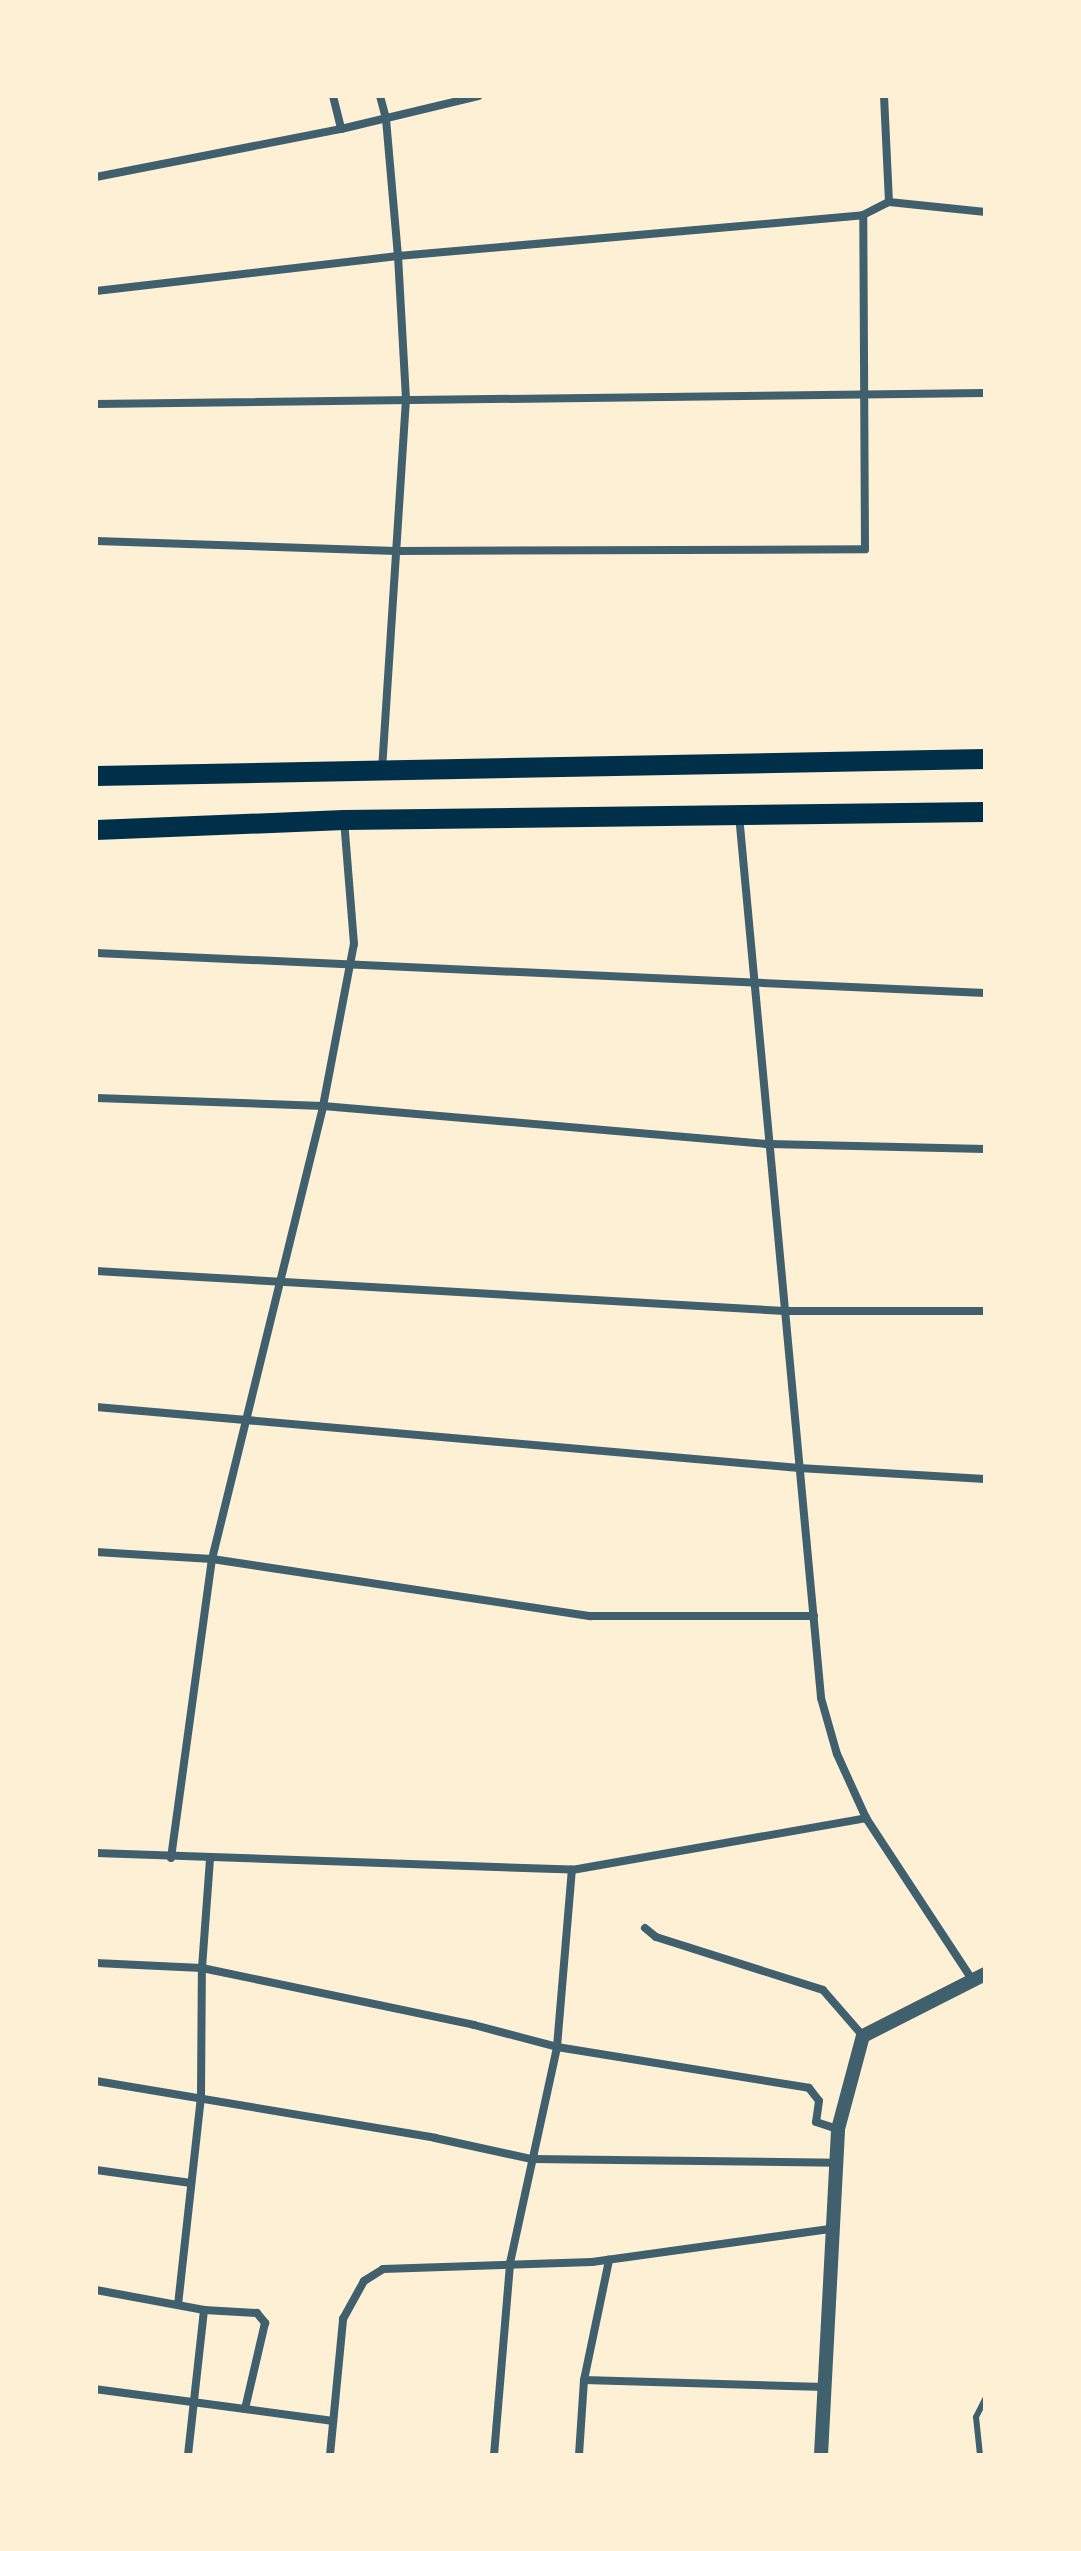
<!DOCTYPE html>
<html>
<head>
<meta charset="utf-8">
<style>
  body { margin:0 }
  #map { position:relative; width:1081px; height:2551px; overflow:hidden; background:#fdf0d5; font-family:"DM Sans",sans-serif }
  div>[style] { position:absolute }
  .service>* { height:6px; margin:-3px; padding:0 3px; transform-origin:3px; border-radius:3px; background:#3f606c }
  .minor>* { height:8px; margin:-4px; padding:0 4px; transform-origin:4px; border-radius:4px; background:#3f606c }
  .tertiary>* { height:14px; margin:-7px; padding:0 7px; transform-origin:7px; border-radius:7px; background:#3f606c }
  .primary>* { height:20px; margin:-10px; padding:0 10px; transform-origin:10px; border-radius:10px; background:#003049 }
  span { translate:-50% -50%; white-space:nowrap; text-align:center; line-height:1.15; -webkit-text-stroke:8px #fdf0d5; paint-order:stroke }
  .frame { position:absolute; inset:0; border:98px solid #fdf0d5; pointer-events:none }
</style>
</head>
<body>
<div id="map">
  <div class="service">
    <i style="left:980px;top:2455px;width:38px;rotate:-96deg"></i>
    <i style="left:976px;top:2417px;width:20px;rotate:-63deg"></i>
  </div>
  <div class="minor">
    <i style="left:333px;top:96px;width:34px;rotate:76deg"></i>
    <i style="left:380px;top:96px;width:24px;rotate:75deg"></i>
    <i style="left:386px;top:119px;width:138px;rotate:85deg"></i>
    <i style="left:398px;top:256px;width:143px;rotate:86.8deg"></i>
    <i style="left:406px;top:399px;width:371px;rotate:93.7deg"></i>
    <i style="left:884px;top:96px;width:106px;rotate:87.3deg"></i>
    <i style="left:96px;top:177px;width:250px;rotate:-11.1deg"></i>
    <i style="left:341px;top:129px;width:141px;rotate:-13.5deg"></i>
    <i style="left:889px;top:202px;width:97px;rotate:5.9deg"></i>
    <i style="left:96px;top:291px;width:304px;rotate:-6.6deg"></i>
    <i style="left:398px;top:256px;width:467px;rotate:-5deg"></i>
    <i style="left:863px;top:215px;width:29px;rotate:-27deg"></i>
    <i style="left:96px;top:404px;width:889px;rotate:-0.71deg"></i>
    <i style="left:96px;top:541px;width:300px;rotate:1.9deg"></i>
    <i style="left:396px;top:551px;width:469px;rotate:-0.2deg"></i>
    <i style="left:865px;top:549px;width:334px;rotate:-90.3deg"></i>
    <i style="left:739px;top:815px;width:887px;rotate:84.69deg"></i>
    <i style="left:821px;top:1698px;width:58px;rotate:74.1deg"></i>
    <i style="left:837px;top:1754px;width:70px;rotate:65.6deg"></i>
    <i style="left:866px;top:1818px;width:195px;rotate:56.7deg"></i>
    <i style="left:96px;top:953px;width:890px;rotate:2.58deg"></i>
    <i style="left:96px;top:1098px;width:227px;rotate:2deg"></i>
    <i style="left:323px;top:1106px;width:448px;rotate:4.9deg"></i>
    <i style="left:769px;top:1144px;width:216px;rotate:1.3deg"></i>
    <i style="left:96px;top:1271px;width:690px;rotate:3.32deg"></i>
    <i style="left:785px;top:1311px;width:200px"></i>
    <i style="left:96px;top:1407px;width:706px;rotate:4.96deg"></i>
    <i style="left:799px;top:1468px;width:186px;rotate:3.4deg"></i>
    <i style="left:96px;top:1552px;width:116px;rotate:3.5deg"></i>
    <i style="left:212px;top:1559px;width:383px;rotate:8.6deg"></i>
    <i style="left:591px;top:1616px;width:223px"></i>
    <i style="left:96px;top:1853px;width:476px;rotate:2deg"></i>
    <i style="left:572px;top:1870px;width:299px;rotate:-10deg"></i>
    <i style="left:171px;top:1858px;width:302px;rotate:-82.2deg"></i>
    <i style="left:212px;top:1559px;width:466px;rotate:-76.2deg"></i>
    <i style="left:323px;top:1106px;width:165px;rotate:-79.2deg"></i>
    <i style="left:354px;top:944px;width:124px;rotate:-94.6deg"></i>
    <i style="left:645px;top:1928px;width:14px;rotate:39deg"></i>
    <i style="left:656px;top:1937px;width:175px;rotate:17.6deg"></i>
    <i style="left:823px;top:1990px;width:61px;rotate:49deg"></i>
    <i style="left:96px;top:1963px;width:106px;rotate:2.7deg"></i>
    <i style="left:202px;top:1968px;width:278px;rotate:11.8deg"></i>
    <i style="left:474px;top:2025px;width:86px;rotate:14.8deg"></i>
    <i style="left:557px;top:2047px;width:255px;rotate:9.2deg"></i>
    <i style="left:809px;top:2088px;width:16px;rotate:52deg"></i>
    <i style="left:819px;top:2101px;width:21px;rotate:98deg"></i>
    <i style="left:816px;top:2122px;width:23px;rotate:18deg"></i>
    <i style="left:96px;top:2081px;width:344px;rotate:9.5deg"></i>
    <i style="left:435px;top:2138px;width:98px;rotate:12.3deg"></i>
    <i style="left:531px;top:2159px;width:306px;rotate:0.7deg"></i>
    <i style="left:96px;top:2170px;width:96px;rotate:7.8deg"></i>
    <i style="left:96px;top:2290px;width:110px;rotate:10.5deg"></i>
    <i style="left:204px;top:2310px;width:53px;rotate:3.2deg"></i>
    <i style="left:257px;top:2313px;width:13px;rotate:51deg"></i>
    <i style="left:265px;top:2323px;width:88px;rotate:103.1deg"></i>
    <i style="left:245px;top:2409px;width:150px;rotate:-172.4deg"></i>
    <i style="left:178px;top:2305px;width:210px;rotate:-83.7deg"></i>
    <i style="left:201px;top:2096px;width:128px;rotate:-89.6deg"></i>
    <i style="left:202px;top:1968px;width:108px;rotate:-85.8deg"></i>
    <i style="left:584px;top:2380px;width:240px;rotate:1.7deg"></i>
    <i style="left:245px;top:2409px;width:89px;rotate:7.8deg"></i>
    <i style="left:188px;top:2455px;width:146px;rotate:-83.7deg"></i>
    <i style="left:330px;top:2455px;width:137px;rotate:-84.5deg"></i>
    <i style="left:343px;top:2319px;width:43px;rotate:-61.1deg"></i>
    <i style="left:364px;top:2281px;width:22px;rotate:-32deg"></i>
    <i style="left:383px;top:2269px;width:209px;rotate:-1.9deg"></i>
    <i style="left:592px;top:2262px;width:240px;rotate:-7.9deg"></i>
    <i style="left:494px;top:2455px;width:193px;rotate:-85.2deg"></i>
    <i style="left:510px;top:2263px;width:221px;rotate:-77.7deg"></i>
    <i style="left:557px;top:2047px;width:178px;rotate:-85.2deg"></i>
    <i style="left:579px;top:2455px;width:75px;rotate:-86.2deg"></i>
    <i style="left:584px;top:2380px;width:123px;rotate:-78.2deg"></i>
  </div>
  <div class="tertiary">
    <i style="left:821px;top:2455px;width:326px;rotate:-87deg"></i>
    <i style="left:838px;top:2129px;width:96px;rotate:-75deg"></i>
    <i style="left:863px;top:2036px;width:137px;rotate:-26.9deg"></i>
  </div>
  <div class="primary">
    <i style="left:96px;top:776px;width:889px;rotate:-1.1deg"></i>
    <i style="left:96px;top:830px;width:248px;rotate:-2.3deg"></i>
    <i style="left:344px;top:820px;width:641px;rotate:-0.72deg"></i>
  </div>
  <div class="frame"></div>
</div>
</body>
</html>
